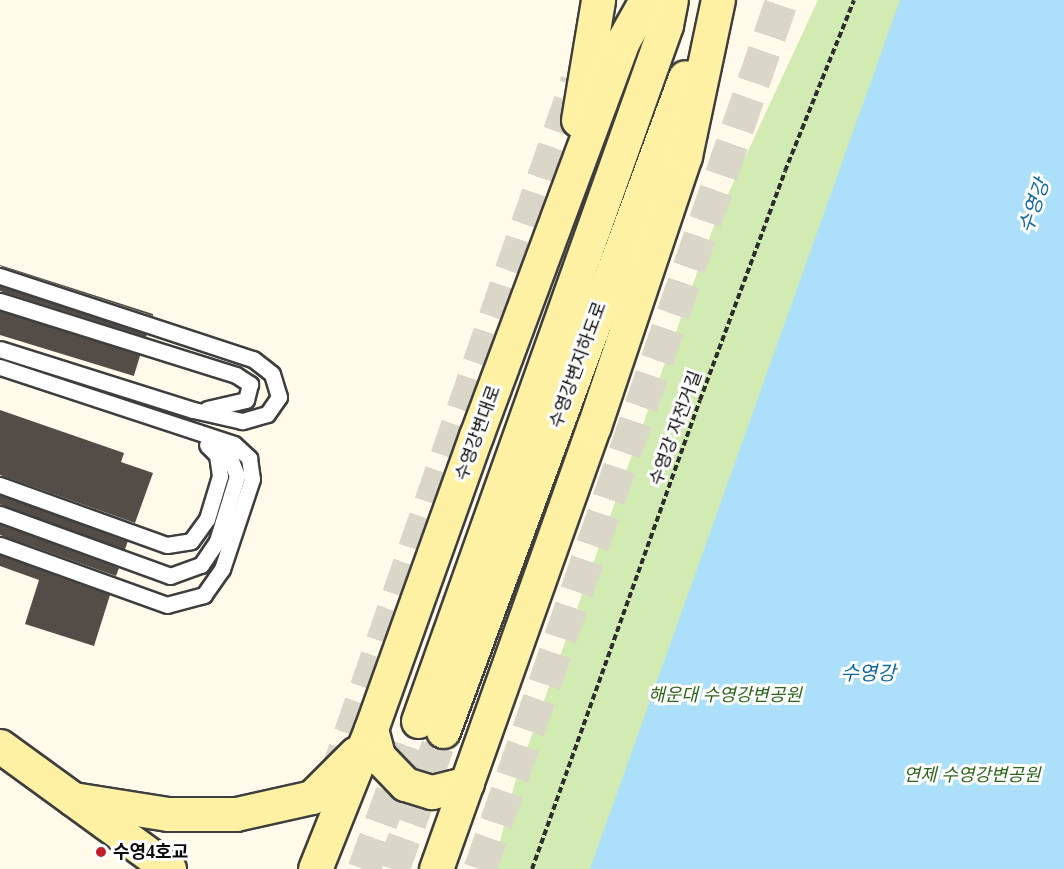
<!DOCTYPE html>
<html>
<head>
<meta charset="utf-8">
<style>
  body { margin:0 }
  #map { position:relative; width:1064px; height:869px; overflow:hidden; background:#fffae9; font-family:"Times New Roman","Noto Sans KR",serif }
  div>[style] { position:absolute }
  .green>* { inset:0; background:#d2ebb2 }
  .water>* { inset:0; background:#acdff9 }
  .building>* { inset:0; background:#544c47; transform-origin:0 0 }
  .secondary-tunnel>* { height:33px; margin-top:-16.5px; transform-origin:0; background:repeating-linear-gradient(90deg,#dad6c8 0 33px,transparent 0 49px) }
  .trunk-tunnel>* { height:33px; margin-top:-16.5px; transform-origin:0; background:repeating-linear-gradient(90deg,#dad6c8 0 33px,transparent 0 49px) }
  .path>* { height:4px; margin-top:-2px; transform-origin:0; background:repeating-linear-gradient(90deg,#2d2d2d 0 6px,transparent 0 9px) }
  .roads { filter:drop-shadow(2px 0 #3e3e3e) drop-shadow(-2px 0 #3e3e3e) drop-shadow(0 2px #3e3e3e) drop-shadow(0 -2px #3e3e3e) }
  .service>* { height:15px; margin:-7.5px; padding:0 7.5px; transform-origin:7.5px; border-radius:7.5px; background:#fff }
  .secondary>* { height:33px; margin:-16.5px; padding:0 16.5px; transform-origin:16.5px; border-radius:16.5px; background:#fff1a4 }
  .dots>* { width:16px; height:16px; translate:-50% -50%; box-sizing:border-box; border:3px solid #fff; border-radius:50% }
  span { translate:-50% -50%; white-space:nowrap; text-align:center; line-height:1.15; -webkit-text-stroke:6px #fff; paint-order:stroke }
  .street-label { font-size:18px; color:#0b0b0b }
  .park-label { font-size:18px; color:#2c6519; font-style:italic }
  .poi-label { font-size:18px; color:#0b0b0b; font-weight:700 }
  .left { translate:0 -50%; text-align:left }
  .water-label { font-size:20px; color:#1068a2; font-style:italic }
</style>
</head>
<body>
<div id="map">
  <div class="green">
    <i style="clip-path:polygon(818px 0,1064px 0,1064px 869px,493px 869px,515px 782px,716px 220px)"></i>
  </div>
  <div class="water">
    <i style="clip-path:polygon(900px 0,1064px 0,1064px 869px,590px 869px)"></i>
  </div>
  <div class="building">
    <i style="clip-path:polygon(0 265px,153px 314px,153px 316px,0 266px)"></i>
    <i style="clip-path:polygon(0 286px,147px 334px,146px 337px,0 291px)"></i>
    <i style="left:0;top:311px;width:147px;height:23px;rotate:17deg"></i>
    <i style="clip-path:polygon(0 410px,124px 453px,121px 462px,153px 473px,135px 523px,0 475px)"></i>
    <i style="left:0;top:495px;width:136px;height:9px;rotate:20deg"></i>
    <i style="clip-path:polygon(0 524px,119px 568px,116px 576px,0 535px)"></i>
    <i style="clip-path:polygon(0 555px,110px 595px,94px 646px,25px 624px,39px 580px,0 566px)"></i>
  </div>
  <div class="secondary-tunnel">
    <i style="left:364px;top:869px;width:158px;rotate:-70deg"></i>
    <i style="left:393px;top:869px;width:147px;rotate:-70.1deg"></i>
  </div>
  <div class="trunk-tunnel">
    <i style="left:334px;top:780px;width:740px;rotate:-70.83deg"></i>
    <i style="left:480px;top:869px;width:920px;rotate:-70.84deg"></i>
  </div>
  <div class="path">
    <i style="left:532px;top:869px;width:498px;rotate:-70.3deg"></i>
    <i style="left:700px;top:400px;width:244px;rotate:-69.6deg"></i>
    <i style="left:785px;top:171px;width:184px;rotate:-68deg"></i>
  </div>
  <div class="roads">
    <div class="service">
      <i style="left:0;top:276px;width:266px;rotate:18.2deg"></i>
      <i style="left:253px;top:359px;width:24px;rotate:38deg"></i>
      <i style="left:272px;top:374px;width:24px;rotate:73deg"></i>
      <i style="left:279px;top:397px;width:21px;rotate:125deg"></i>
      <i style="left:267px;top:414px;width:26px;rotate:164deg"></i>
      <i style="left:242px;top:421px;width:50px;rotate:-167.3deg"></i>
      <i style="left:193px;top:410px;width:202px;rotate:-162.5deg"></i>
      <i style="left:0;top:301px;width:247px;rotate:17.4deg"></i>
      <i style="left:236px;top:375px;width:17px;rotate:33deg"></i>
      <i style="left:250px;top:384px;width:16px;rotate:104deg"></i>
      <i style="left:246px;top:400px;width:40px;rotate:167deg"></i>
      <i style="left:0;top:367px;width:246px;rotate:18.2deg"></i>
      <i style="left:234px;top:444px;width:21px;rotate:43deg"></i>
      <i style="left:249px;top:458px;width:21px;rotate:82deg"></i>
      <i style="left:252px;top:479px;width:95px;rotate:108.4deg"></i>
      <i style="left:222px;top:569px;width:32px;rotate:125deg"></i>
      <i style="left:204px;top:595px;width:38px;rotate:165deg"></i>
      <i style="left:167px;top:605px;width:177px;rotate:-160.2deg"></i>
      <i style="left:0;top:485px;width:177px;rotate:19.8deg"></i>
      <i style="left:167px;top:545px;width:24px;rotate:-9deg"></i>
      <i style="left:191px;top:541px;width:27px;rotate:-54deg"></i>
      <i style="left:207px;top:519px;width:45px;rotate:-73.2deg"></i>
      <i style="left:220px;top:476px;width:21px;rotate:-98deg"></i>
      <i style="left:217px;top:455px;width:14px;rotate:-135deg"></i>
      <i style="left:0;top:514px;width:181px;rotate:20deg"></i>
      <i style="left:170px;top:576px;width:33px;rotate:-20deg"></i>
      <i style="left:201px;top:565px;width:29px;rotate:-56deg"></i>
      <i style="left:217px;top:541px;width:68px;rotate:-72.9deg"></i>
      <i style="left:237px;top:476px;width:17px;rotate:-111deg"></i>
      <i style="left:231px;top:460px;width:14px;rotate:-129deg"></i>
      <i style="left:222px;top:449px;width:14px;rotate:-146deg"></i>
    </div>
    <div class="secondary">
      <i style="left:578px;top:120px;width:122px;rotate:-80.5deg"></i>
      <i style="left:418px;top:721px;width:739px;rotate:-70.39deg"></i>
      <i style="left:666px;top:25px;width:25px;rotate:-79deg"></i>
      <i style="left:371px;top:729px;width:28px;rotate:75deg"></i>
      <i style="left:378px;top:756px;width:39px;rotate:46deg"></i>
      <i style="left:405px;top:784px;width:28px;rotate:17deg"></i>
      <i style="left:432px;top:792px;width:36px;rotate:-14deg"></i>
      <i style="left:443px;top:731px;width:697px;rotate:-69.69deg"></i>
      <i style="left:0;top:746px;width:209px;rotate:36deg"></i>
      <i style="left:73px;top:799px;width:96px;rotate:9deg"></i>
      <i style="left:168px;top:814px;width:68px"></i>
      <i style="left:236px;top:814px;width:78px;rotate:-12.6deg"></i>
      <i style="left:312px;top:797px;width:62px;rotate:-45deg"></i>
      <i style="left:315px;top:869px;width:151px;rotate:-68.2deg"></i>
      <i style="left:371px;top:729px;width:311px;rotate:-70.3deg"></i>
      <i style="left:476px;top:436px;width:421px;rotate:-69.6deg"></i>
      <i style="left:623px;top:41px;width:47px;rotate:-60.7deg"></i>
      <i style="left:436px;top:869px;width:470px;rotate:-70.4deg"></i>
      <i style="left:594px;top:426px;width:285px;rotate:-71.4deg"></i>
      <i style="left:685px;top:156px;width:159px;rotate:-78.1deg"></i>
    </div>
  </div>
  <div class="dots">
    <i style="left:101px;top:852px;background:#c11e2c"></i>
  </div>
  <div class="street-label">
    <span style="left:578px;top:365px;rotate:-70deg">수영강변지하도로</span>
    <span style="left:676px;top:428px;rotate:-70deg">수영강 자전거길</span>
    <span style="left:478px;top:433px;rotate:-70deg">수영강변대로</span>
  </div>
  <div class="park-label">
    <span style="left:725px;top:695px">해운대 수영강변공원</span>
    <span style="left:972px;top:775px">연제 수영강변공원</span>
  </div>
  <div class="poi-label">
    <span class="left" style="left:113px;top:852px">수영4호교</span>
  </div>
  <div class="water-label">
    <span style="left:1034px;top:206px;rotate:-71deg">수영강</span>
    <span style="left:868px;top:673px">수영강</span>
  </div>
</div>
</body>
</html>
